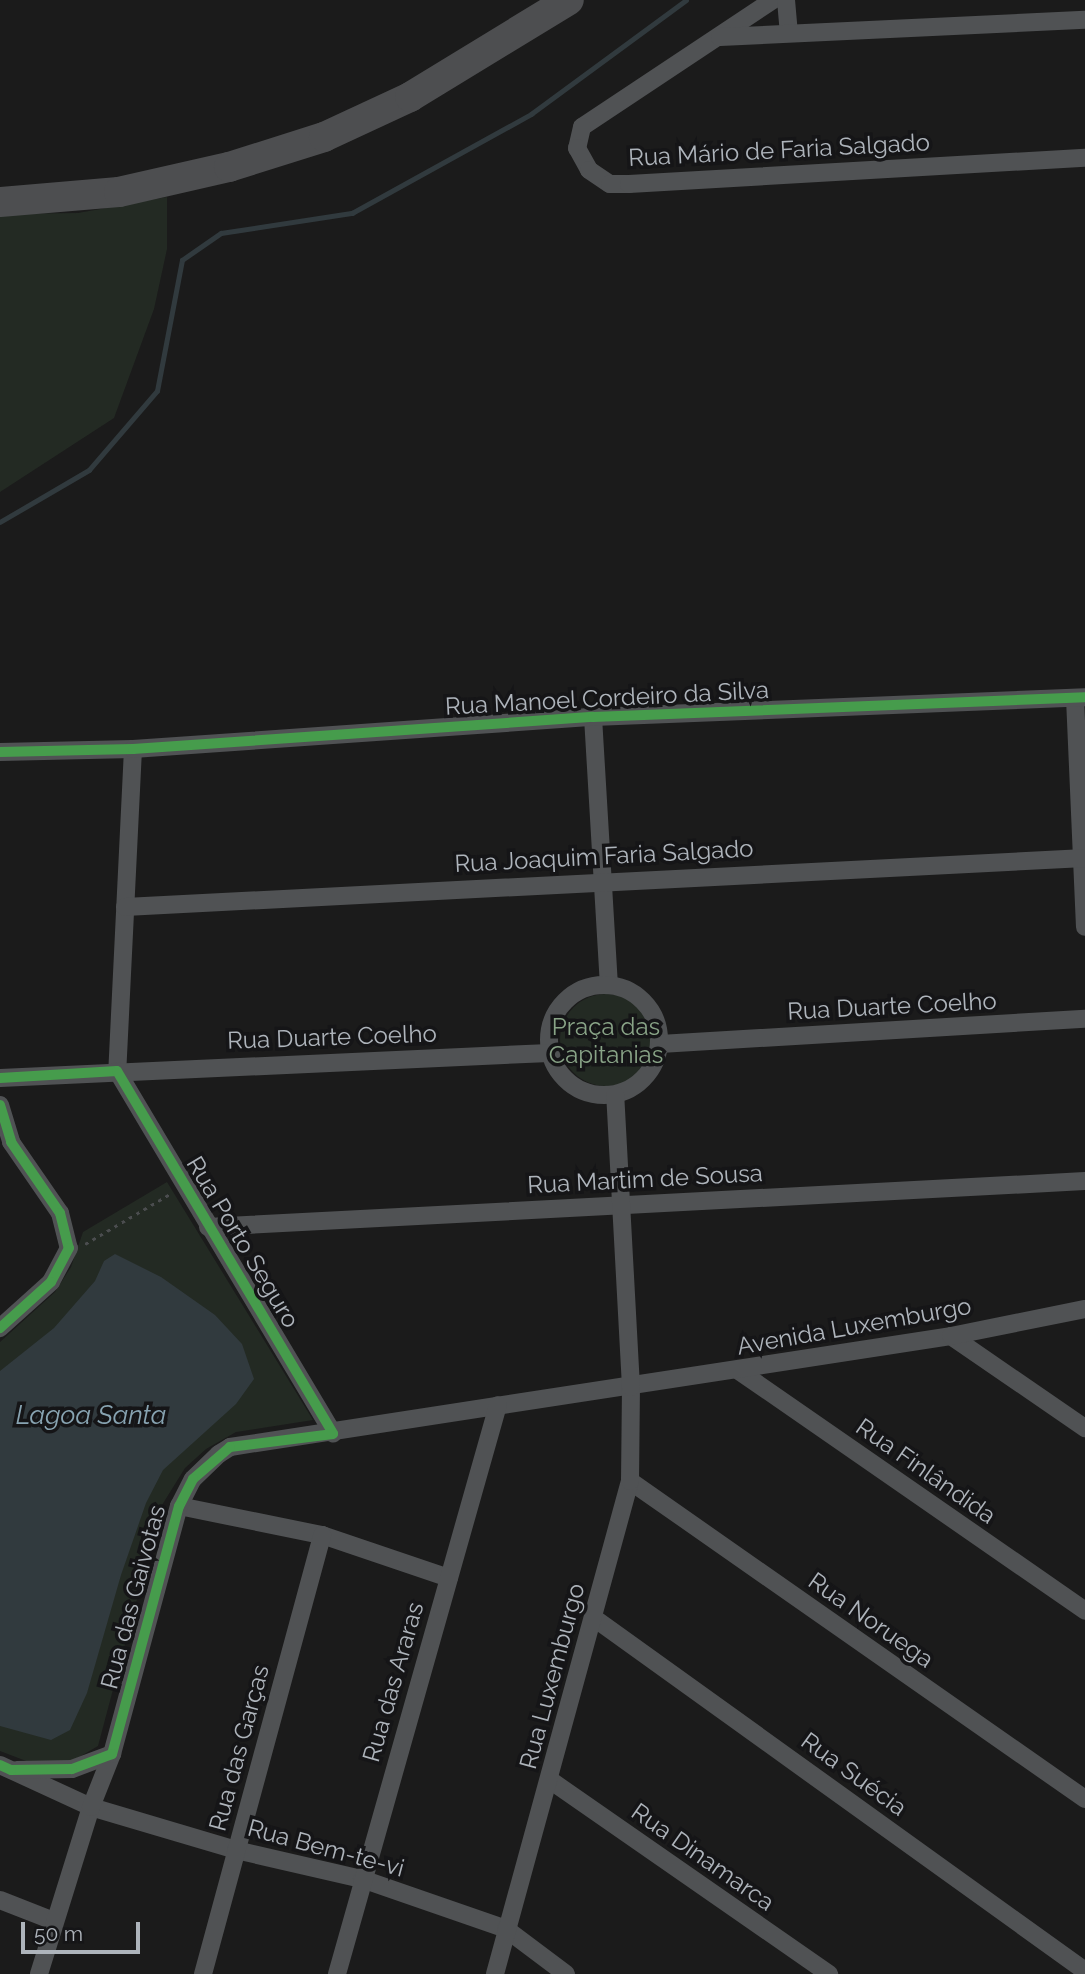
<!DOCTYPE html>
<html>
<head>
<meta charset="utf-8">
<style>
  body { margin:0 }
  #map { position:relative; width:1085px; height:1974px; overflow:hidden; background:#1b1b1b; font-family:Raleway,sans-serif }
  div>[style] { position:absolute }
  .green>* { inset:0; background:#232a23 }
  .round { border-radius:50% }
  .water>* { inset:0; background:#313a3e }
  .stream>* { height:4.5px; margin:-2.25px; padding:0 2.25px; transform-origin:2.25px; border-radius:2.25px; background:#313a3e }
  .path>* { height:2.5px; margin-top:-1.25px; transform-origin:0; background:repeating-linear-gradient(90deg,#4b4d4f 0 3.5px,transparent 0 8.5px) }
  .minor>* { height:18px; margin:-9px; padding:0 9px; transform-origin:9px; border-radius:9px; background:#505254 }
  .minor>.ring { margin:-9px; padding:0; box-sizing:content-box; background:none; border:18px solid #505254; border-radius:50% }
  .trunk>* { height:30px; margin:-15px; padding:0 15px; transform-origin:15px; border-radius:15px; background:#4d4e50 }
  .cycleway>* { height:10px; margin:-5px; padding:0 5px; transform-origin:5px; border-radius:5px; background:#469c4c }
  span { translate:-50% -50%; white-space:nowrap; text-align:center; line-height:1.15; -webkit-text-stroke:7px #151517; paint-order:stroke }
  .street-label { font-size:24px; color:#aeb4bb }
  .park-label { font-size:24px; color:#89a487 }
  .water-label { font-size:26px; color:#88a4b2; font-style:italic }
  .scale { position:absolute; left:21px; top:1922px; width:119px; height:32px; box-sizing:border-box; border:4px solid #aeb4bb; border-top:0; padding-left:9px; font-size:21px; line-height:24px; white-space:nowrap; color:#aeb4bb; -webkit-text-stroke:5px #151517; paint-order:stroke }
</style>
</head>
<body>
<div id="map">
  <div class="green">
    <i style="clip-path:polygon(167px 197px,167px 249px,154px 309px,114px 418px,0 492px,0 214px,78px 213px)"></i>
    <i class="round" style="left:560px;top:994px;width:92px;height:92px"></i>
    <i style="clip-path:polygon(167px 1182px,313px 1420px,236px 1432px,206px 1449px,185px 1468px,162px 1505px,98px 1746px,74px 1760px,34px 1764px,0 1751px,0 1342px,55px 1292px,71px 1267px,83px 1232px)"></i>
  </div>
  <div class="water">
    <i style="clip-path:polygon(115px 1254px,161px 1277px,215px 1315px,242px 1344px,254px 1379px,236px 1404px,163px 1470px,146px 1503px,121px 1575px,87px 1693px,70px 1730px,51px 1740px,0 1726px,0 1371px,54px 1328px,95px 1281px,104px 1261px)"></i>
  </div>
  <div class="stream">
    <i style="left:0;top:522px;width:103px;rotate:-30.3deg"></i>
    <i style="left:89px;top:470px;width:104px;rotate:-49.3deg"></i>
    <i style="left:157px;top:391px;width:133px;rotate:-79.2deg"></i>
    <i style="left:182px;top:260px;width:47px;rotate:-34.7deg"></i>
    <i style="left:221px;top:233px;width:133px;rotate:-8.7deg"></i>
    <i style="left:352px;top:213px;width:205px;rotate:-28.9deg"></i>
    <i style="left:531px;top:114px;width:192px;rotate:-36.3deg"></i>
  </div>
  <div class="path">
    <i style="left:85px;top:1244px;width:99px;rotate:-30.5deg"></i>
  </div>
  <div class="minor">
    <i style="left:773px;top:0;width:229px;rotate:146.4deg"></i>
    <i style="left:582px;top:127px;width:22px;rotate:103deg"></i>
    <i style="left:577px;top:148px;width:25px;rotate:61deg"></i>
    <i style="left:589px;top:170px;width:25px;rotate:34deg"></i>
    <i style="left:610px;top:184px;width:19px"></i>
    <i style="left:629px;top:184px;width:457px;rotate:-3.3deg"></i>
    <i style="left:786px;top:0;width:32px;rotate:85deg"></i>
    <i style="left:720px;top:37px;width:365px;rotate:-2.7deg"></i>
    <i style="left:1075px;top:698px;width:229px;rotate:87.5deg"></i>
    <i style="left:593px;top:717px;width:268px;rotate:86.6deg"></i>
    <i style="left:133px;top:749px;width:322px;rotate:92.8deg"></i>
    <i style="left:117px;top:1071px;width:422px;rotate:59.2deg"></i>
    <i style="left:0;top:752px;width:133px;rotate:-1.3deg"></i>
    <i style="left:133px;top:749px;width:461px;rotate:-4deg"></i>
    <i style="left:593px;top:717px;width:492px;rotate:-2.3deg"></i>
    <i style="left:125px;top:907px;width:961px;rotate:-2.92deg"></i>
    <i class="ring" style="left:549px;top:985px;width:92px;height:92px"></i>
    <i style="left:660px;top:1044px;width:426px;rotate:-3.4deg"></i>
    <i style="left:0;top:1078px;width:550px;rotate:-2.61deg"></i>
    <i style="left:0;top:1105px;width:39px;rotate:73deg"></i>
    <i style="left:11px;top:1142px;width:86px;rotate:55.4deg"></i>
    <i style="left:60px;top:1213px;width:36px;rotate:76deg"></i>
    <i style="left:69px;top:1248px;width:38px;rotate:118deg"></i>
    <i style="left:51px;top:1282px;width:69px;rotate:138deg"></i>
    <i style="left:208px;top:1227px;width:878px;rotate:-3deg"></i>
    <i style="left:951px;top:1336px;width:163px;rotate:34.5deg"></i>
    <i style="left:739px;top:1371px;width:421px;rotate:34.7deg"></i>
    <i style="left:630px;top:1481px;width:555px;rotate:34.95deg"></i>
    <i style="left:179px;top:1506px;width:146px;rotate:11.5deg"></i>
    <i style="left:322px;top:1535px;width:134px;rotate:18.7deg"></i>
    <i style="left:594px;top:1618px;width:605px;rotate:35.71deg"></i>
    <i style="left:0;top:1765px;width:100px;rotate:24.8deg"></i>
    <i style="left:91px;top:1807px;width:151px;rotate:16.5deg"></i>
    <i style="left:236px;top:1850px;width:129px;rotate:13deg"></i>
    <i style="left:362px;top:1879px;width:152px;rotate:19.1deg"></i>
    <i style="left:506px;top:1929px;width:75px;rotate:36.9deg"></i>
    <i style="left:17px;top:1770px;width:55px;rotate:-1deg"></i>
    <i style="left:72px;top:1769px;width:43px;rotate:-20.6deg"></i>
    <i style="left:550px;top:1780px;width:340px;rotate:34.8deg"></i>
    <i style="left:0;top:1900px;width:58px;rotate:21.3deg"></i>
    <i style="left:39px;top:1974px;width:175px;rotate:-72.7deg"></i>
    <i style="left:91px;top:1807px;width:57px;rotate:-68.4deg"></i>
    <i style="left:112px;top:1754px;width:257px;rotate:-74.9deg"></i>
    <i style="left:179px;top:1506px;width:30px;rotate:-63deg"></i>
    <i style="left:193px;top:1479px;width:36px;rotate:-44deg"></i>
    <i style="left:219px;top:1454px;width:13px;rotate:-32deg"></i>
    <i style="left:230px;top:1447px;width:729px;rotate:-8.75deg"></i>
    <i style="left:951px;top:1336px;width:137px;rotate:-11.4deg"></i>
    <i style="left:203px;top:1974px;width:455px;rotate:-74.8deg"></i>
    <i style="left:337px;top:1974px;width:591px;rotate:-74.2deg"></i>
    <i style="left:495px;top:1974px;width:511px;rotate:-74.69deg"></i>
    <i style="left:630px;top:1481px;width:94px;rotate:-89.4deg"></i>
    <i style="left:631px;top:1387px;width:292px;rotate:-93.1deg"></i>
  </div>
  <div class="trunk">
    <i style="left:0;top:202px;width:119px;rotate:-4.8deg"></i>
    <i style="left:119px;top:192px;width:113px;rotate:-12.8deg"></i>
    <i style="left:229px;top:167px;width:100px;rotate:-17.5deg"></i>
    <i style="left:324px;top:137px;width:95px;rotate:-24.9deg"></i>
    <i style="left:410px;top:97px;width:186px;rotate:-31.4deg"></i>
  </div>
  <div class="cycleway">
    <i style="left:0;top:752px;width:133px;rotate:-1.3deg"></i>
    <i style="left:133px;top:749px;width:461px;rotate:-4deg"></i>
    <i style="left:593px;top:717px;width:492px;rotate:-2.3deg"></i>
    <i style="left:0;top:1078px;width:117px;rotate:-3.4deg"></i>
    <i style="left:117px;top:1071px;width:422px;rotate:59.2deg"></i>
    <i style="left:333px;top:1434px;width:104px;rotate:172.8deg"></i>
    <i style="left:230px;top:1447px;width:49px;rotate:139.1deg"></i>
    <i style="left:193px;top:1479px;width:30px;rotate:117deg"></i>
    <i style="left:179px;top:1506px;width:257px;rotate:105.1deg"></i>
    <i style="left:112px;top:1754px;width:43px;rotate:159.4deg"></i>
    <i style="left:72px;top:1769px;width:61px;rotate:179.1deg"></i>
    <i style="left:11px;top:1770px;width:12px;rotate:-156deg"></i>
    <i style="left:0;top:1105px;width:39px;rotate:73deg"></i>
    <i style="left:11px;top:1142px;width:86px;rotate:55.4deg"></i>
    <i style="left:60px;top:1213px;width:36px;rotate:76deg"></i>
    <i style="left:69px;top:1248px;width:38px;rotate:118deg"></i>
    <i style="left:51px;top:1282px;width:69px;rotate:138deg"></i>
  </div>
  <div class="street-label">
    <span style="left:779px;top:150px;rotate:-3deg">Rua Mário de Faria Salgado</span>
    <span style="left:607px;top:698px;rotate:-3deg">Rua Manoel Cordeiro da Silva</span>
    <span style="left:604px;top:856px;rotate:-3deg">Rua Joaquim Faria Salgado</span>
    <span style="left:892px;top:1006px;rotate:-3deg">Rua Duarte Coelho</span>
    <span style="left:332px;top:1037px;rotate:-2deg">Rua Duarte Coelho</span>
    <span style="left:645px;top:1179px;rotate:-3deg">Rua Martim de Sousa</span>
    <span style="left:243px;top:1242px;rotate:59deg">Rua Porto Seguro</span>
    <span style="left:854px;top:1326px;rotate:-10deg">Avenida Luxemburgo</span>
    <span style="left:926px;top:1471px;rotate:35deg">Rua Finlândida</span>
    <span style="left:133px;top:1597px;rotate:-75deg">Rua das Gaivotas</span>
    <span style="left:871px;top:1620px;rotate:35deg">Rua Noruega</span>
    <span style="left:552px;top:1676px;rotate:-75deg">Rua Luxemburgo</span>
    <span style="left:393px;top:1682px;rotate:-74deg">Rua das Araras</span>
    <span style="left:239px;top:1748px;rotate:-75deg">Rua das Garças</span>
    <span style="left:854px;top:1774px;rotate:36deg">Rua Suécia</span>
    <span style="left:326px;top:1848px;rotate:15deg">Rua Bem-te-vi</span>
    <span style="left:703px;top:1857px;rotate:35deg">Rua Dinamarca</span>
  </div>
  <div class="park-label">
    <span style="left:606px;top:1041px">Praça das<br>Capitanias</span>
  </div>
  <div class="water-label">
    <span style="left:91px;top:1416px">Lagoa Santa</span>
  </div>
  <div class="scale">50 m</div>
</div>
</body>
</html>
